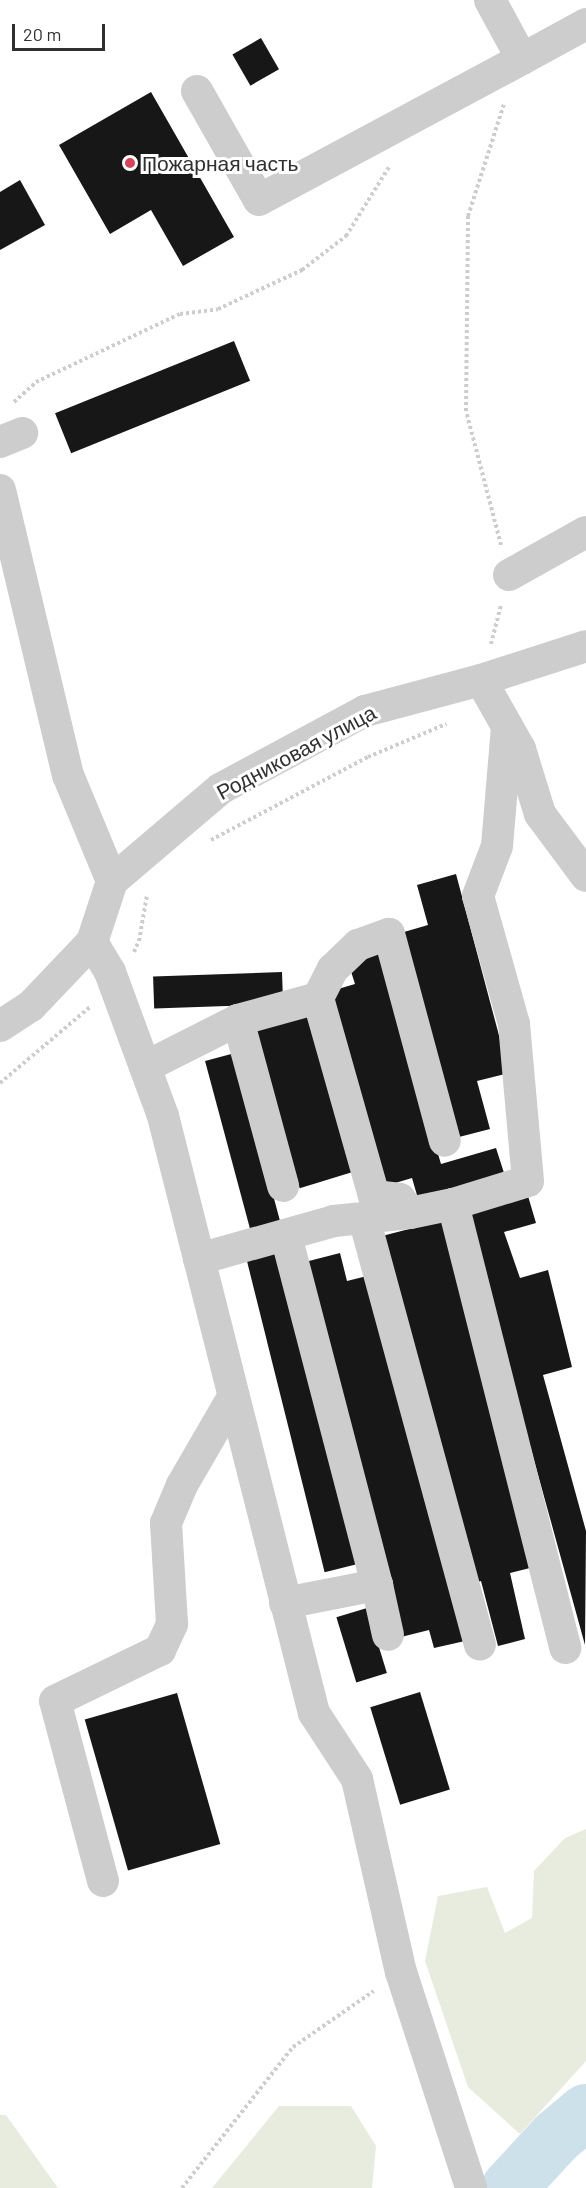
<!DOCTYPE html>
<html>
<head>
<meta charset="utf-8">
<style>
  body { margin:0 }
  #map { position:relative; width:586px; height:2188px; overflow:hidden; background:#fff; font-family:Barlow,sans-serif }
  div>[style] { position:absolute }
  .green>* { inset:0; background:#e7ecdf }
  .river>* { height:56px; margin:-28px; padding:0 28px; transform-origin:28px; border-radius:28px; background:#cde1ea }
  .building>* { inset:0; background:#171717; transform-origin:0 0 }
  .path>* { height:4px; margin-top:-2px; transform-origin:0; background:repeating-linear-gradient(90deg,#cdcdcd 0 3px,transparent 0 6px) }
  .minor>* { height:32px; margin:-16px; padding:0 16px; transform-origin:16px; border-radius:16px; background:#cdcdcd }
  .dots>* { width:16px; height:16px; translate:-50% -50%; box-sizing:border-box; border:3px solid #fff; border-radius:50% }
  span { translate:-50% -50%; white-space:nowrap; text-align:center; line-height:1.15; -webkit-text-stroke:6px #fff; paint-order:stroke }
  .poi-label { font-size:21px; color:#303030 }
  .left { translate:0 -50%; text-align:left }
  .street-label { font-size:21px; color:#303030 }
  .scale { position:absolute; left:12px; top:24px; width:93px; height:27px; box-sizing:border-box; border:3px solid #303030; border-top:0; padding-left:8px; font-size:18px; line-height:21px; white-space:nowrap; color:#303030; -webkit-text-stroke:4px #fff; paint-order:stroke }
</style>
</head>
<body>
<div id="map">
  <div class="green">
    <i style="clip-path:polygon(586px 1829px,586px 2061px,520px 2134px,468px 2087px,425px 1961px,438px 1896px,487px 1887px,505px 1933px,532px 1918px,534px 1871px,565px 1838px)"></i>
    <i style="clip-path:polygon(279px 2106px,351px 2106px,376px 2146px,372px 2188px,212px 2188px)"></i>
    <i style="clip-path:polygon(0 2115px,6px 2115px,58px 2188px,0 2188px)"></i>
  </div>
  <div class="river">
    <i style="left:509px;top:2188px;width:69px;rotate:-47.3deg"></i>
    <i style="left:556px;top:2137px;width:39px;rotate:-40deg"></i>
  </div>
  <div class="building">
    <i style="left:261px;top:38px;width:36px;height:33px;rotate:60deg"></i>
    <i style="clip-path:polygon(151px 92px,234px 237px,183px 266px,151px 210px,110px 234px,59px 145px)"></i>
    <i style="clip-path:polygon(20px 180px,45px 225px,0 250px,0 192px)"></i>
    <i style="left:234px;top:341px;width:43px;height:193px;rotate:68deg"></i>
    <i style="clip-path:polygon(456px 874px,509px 1073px,477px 1081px,490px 1129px,459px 1137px,404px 932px,428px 925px,417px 885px)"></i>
    <i style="clip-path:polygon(379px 953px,441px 1164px,496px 1148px,505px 1176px,419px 1202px,412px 1178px,385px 1186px,328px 992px,355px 984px,348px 962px)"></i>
    <i style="left:282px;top:972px;width:32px;height:129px;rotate:88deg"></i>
    <i style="left:312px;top:1013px;width:164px;height:63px;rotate:73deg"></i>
    <i style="left:235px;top:1053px;width:175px;height:31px;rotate:75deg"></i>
    <i style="clip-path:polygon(528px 1196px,536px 1223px,504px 1232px,520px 1278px,548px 1270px,572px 1367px,543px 1375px,586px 1531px,585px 1645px,466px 1214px)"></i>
    <i style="clip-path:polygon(448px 1219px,538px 1566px,510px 1573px,525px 1639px,498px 1646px,481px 1581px,471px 1584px,382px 1236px)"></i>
    <i style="left:278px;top:1249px;width:325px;height:33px;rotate:76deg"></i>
    <i style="clip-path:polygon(340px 1253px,347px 1281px,371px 1275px,465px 1641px,434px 1648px,429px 1630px,401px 1637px,305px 1262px)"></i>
    <i style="left:367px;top:1608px;width:68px;height:32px;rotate:73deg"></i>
    <i style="left:420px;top:1692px;width:102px;height:52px;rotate:73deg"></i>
    <i style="left:177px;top:1693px;width:157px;height:96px;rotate:74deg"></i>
  </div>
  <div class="path">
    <i style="left:14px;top:402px;width:30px;rotate:-42deg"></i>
    <i style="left:36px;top:382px;width:159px;rotate:-25.3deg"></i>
    <i style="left:180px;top:314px;width:38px;rotate:-7deg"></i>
    <i style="left:218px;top:309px;width:93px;rotate:-24.9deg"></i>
    <i style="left:302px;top:270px;width:56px;rotate:-37.7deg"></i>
    <i style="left:346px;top:236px;width:81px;rotate:-58.1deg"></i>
    <i style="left:501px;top:545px;width:138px;rotate:-104.6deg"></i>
    <i style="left:466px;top:411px;width:195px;rotate:-89.4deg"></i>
    <i style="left:468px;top:216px;width:118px;rotate:-72.2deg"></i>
    <i style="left:491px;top:644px;width:40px;rotate:-75.6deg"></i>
    <i style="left:211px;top:840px;width:178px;rotate:-27.9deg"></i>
    <i style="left:368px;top:757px;width:85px;rotate:-22.9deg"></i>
    <i style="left:134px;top:952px;width:12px;rotate:-66deg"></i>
    <i style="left:139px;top:941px;width:47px;rotate:-80.1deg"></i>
    <i style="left:0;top:1083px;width:119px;rotate:-40.2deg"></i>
    <i style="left:182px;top:2188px;width:179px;rotate:-51.8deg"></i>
    <i style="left:293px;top:2047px;width:98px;rotate:-34.7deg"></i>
  </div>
  <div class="minor">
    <i style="left:490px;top:0;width:67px;rotate:61.5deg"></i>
    <i style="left:522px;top:59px;width:73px;rotate:-28.7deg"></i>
    <i style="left:197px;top:91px;width:125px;rotate:60.4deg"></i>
    <i style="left:259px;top:200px;width:298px;rotate:-28.2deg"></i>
    <i style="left:0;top:442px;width:24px;rotate:-22deg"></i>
    <i style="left:0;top:490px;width:293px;rotate:76.6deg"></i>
    <i style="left:68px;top:775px;width:115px;rotate:67.5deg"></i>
    <i style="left:509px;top:575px;width:88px;rotate:-29.2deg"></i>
    <i style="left:481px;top:680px;width:79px;rotate:60.5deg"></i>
    <i style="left:520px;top:749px;width:68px;rotate:72.9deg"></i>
    <i style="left:540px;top:814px;width:77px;rotate:53.4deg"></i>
    <i style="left:92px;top:942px;width:35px;rotate:59deg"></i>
    <i style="left:110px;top:972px;width:153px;rotate:69.8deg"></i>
    <i style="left:163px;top:1116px;width:616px;rotate:75.81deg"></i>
    <i style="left:314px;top:1713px;width:79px;rotate:56.9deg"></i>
    <i style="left:357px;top:1779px;width:198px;rotate:77.2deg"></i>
    <i style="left:401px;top:1972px;width:227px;rotate:72deg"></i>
    <i style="left:238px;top:1020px;width:172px;rotate:74.8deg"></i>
    <i style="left:0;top:1026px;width:37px;rotate:-33deg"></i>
    <i style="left:31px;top:1006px;width:88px;rotate:-46.4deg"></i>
    <i style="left:92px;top:942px;width:64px;rotate:-71.8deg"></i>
    <i style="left:112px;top:881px;width:142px;rotate:-40.4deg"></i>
    <i style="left:220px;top:789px;width:165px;rotate:-28.3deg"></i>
    <i style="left:365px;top:711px;width:120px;rotate:-15deg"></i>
    <i style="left:481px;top:680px;width:110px;rotate:-17.9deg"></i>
    <i style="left:145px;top:1067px;width:104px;rotate:-26.8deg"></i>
    <i style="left:238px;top:1020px;width:83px;rotate:-15.4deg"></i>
    <i style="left:318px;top:998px;width:33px;rotate:-63deg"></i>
    <i style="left:333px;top:969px;width:35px;rotate:-44deg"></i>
    <i style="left:358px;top:945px;width:33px;rotate:-20deg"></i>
    <i style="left:389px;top:934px;width:214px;rotate:74.9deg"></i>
    <i style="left:453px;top:1204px;width:78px;rotate:-17deg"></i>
    <i style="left:528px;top:1181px;width:158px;rotate:-95.1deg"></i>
    <i style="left:514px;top:1024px;width:133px;rotate:-105.7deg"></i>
    <i style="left:478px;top:896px;width:53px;rotate:-69.2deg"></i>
    <i style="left:497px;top:846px;width:120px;rotate:-85.2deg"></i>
    <i style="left:410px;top:1213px;width:44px;rotate:-11.8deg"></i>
    <i style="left:453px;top:1204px;width:458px;rotate:75.8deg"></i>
    <i style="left:364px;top:1218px;width:442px;rotate:74.8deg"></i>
    <i style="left:199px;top:1259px;width:140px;rotate:-15.7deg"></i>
    <i style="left:334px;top:1221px;width:76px;rotate:-6deg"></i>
    <i style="left:410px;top:1213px;width:17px;rotate:-126deg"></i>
    <i style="left:400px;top:1199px;width:26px;rotate:-173deg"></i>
    <i style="left:374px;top:1196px;width:206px;rotate:-105.8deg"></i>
    <i style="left:377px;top:1585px;width:51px;rotate:77.6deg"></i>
    <i style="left:285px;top:1603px;width:94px;rotate:-11.1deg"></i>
    <i style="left:377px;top:1585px;width:362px;rotate:-104.6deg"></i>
    <i style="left:103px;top:1881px;width:186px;rotate:-104.9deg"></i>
    <i style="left:55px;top:1701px;width:117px;rotate:-25.9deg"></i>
    <i style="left:160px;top:1650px;width:29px;rotate:-65deg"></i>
    <i style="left:172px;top:1624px;width:101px;rotate:-93.4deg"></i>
    <i style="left:166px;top:1523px;width:41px;rotate:-67.2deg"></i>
    <i style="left:182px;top:1485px;width:102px;rotate:-59.9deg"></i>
  </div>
  <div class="dots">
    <i style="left:130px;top:163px;background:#d84156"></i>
  </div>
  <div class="poi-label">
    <span class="left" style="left:142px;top:163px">Пожарная часть</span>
  </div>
  <div class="street-label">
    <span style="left:296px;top:752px;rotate:-28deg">Родниковая улица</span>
  </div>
  <div class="scale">20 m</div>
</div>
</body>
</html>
